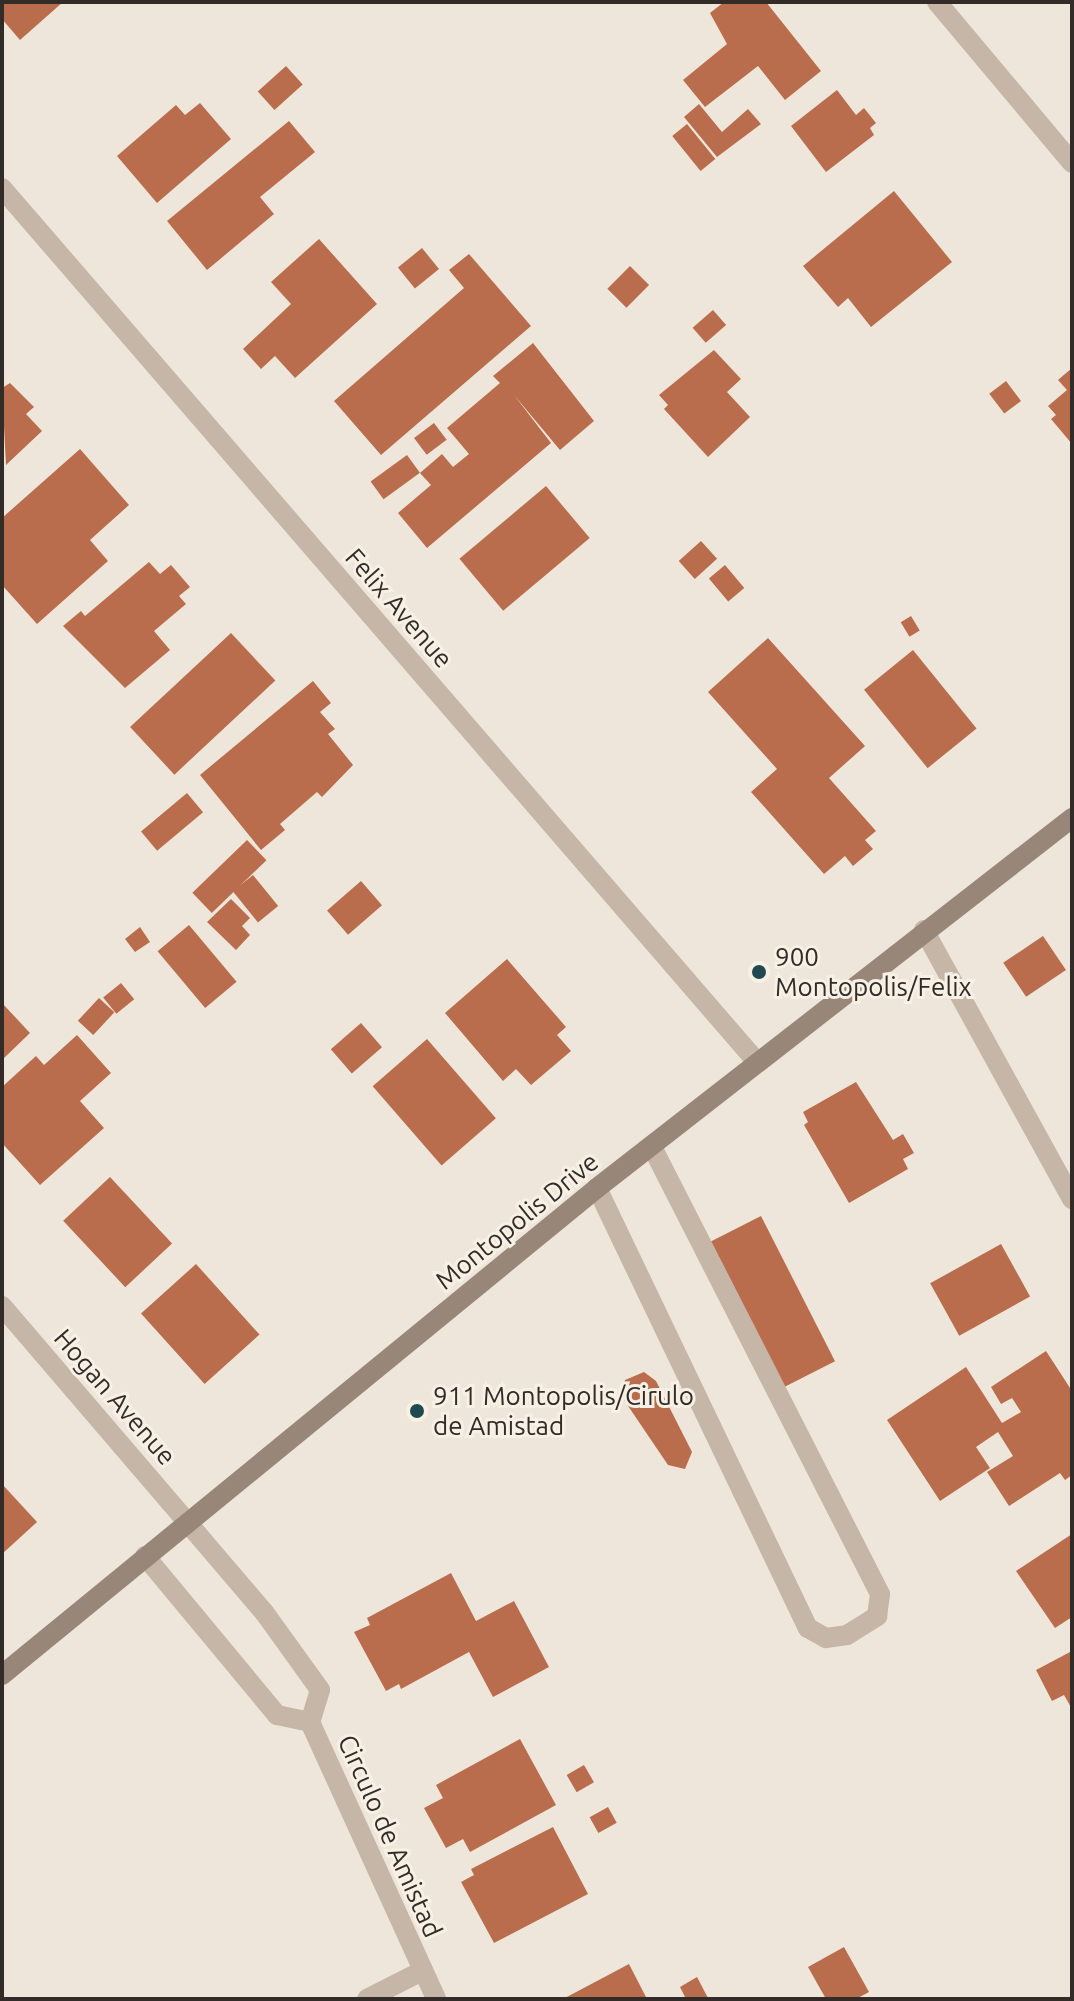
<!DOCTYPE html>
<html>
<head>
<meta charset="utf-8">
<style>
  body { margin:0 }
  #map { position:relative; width:1074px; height:2001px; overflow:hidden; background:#eee6da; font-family:Ubuntu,sans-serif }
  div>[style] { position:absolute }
  .building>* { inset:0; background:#ba6d4c; transform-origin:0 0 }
  .service>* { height:20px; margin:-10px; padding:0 10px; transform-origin:10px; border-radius:10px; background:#c5b6a7 }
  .minor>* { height:20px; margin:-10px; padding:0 10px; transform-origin:10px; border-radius:10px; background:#c5b6a7 }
  .tertiary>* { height:20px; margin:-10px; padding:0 10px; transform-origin:10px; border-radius:10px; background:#c5b6a7 }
  .secondary>* { height:20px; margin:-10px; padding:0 10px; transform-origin:10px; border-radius:10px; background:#988679 }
  .dots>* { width:22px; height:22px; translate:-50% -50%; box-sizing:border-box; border:4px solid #f7f0e5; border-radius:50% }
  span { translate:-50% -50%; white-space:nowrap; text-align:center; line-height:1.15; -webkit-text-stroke:6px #f7f0e5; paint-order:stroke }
  .street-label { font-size:26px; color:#322b27 }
  .poi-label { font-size:26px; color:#322b27 }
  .left { translate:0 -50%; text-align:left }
  .frame { position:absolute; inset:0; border:4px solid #322b27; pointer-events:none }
</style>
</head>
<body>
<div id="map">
  <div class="building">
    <i style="clip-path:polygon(2px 2px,63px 2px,20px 40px,2px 19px)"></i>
    <i style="clip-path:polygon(724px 2px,766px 2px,821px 71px,785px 100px,758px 66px,705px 107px,683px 80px,727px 44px,710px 13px)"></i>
    <i style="left:286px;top:66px;width:25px;height:38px;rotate:48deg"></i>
    <i style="clip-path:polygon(837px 90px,856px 115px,864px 108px,876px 123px,870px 128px,874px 135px,826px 172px,791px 126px)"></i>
    <i style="clip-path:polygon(200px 103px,231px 139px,157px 203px,117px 156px,176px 105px,185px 115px)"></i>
    <i style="clip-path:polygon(699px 104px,722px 132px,748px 109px,761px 124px,717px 157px,684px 117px)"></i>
    <i style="clip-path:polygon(289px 121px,315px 152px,260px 197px,274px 214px,207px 270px,167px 221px)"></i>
    <i style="left:687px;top:124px;width:45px;height:19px;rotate:51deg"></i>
    <i style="clip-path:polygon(894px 191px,952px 262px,871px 327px,848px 298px,838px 307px,803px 266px)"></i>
    <i style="clip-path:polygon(319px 239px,377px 304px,295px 378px,275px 356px,261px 369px,243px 349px,291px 304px,271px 282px)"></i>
    <i style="left:422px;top:248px;width:27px;height:31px;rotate:51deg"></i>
    <i style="clip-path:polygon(469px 254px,531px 326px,381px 455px,334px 401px,464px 288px,449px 270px)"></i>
    <i style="left:630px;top:266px;width:27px;height:32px;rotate:45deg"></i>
    <i style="left:713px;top:310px;width:20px;height:27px;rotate:49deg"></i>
    <i style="clip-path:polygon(533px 343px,594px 421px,560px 450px,514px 395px,551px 443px,427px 548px,398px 513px,431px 485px,420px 473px,442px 454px,453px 467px,469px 454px,447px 428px,500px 383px,493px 376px)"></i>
    <i style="clip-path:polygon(714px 350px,741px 379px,727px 392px,750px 417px,708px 457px,664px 409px,668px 405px,659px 395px)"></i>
    <i style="clip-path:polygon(1072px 368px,1072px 444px,1051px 419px,1056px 415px,1048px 406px,1067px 390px,1058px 380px)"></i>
    <i style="left:1006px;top:381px;width:25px;height:21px;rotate:53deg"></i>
    <i style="clip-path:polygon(10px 383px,34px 407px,26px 414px,42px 431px,6px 465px,2px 388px)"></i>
    <i style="left:434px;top:423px;width:21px;height:25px;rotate:53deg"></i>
    <i style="clip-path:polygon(80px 449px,129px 505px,90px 540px,108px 561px,37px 624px,2px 585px,2px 518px)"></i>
    <i style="left:407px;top:455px;width:22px;height:45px;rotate:54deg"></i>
    <i style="left:546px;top:486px;width:68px;height:113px;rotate:50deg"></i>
    <i style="left:701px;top:541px;width:24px;height:30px;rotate:48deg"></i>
    <i style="clip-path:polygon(149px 562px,160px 574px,171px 565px,190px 587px,179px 596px,186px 604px,154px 631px,170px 650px,125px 688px,63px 626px,81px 611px,85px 616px)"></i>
    <i style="left:725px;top:565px;width:30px;height:21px;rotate:50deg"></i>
    <i style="left:911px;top:616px;width:17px;height:12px;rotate:59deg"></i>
    <i style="left:231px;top:633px;width:65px;height:138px;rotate:47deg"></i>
    <i style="clip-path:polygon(768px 638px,865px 746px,829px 778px,876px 831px,865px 840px,873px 849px,853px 866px,845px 856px,824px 874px,751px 792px,777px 769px,708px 692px)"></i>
    <i style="left:913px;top:650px;width:101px;height:63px;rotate:51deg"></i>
    <i style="clip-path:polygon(313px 681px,331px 703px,320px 712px,335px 729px,328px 734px,353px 765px,322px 797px,317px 792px,280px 824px,285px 830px,261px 850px,200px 775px)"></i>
    <i style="left:187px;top:793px;width:25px;height:60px;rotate:50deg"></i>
    <i style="left:247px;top:840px;width:28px;height:76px;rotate:46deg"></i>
    <i style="left:253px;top:875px;width:40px;height:26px;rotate:51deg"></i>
    <i style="left:361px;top:881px;width:32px;height:45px;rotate:49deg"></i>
    <i style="clip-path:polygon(231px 899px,250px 918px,242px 926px,250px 935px,236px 950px,207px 922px)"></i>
    <i style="left:189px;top:925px;width:74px;height:41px;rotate:50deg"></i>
    <i style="clip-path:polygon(140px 927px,150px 942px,135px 952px,125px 939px)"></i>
    <i style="left:1043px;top:936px;width:41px;height:48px;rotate:56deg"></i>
    <i style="clip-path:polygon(507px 959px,566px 1027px,557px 1035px,571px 1051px,531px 1085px,516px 1069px,503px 1081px,445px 1013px)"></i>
    <i style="left:121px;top:983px;width:21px;height:23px;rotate:51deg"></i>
    <i style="left:99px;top:998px;width:21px;height:31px;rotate:43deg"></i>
    <i style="clip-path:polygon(2px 1003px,30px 1033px,2px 1060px)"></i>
    <i style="left:361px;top:1023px;width:32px;height:40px;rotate:49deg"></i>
    <i style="clip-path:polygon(77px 1035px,111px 1073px,80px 1101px,104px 1128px,40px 1185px,2px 1143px,2px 1087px,36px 1056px,44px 1065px)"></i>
    <i style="left:427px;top:1039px;width:105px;height:72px;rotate:49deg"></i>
    <i style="clip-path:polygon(856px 1082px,893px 1140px,903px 1134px,914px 1153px,903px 1159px,908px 1169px,849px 1203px,804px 1125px,808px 1122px,803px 1112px)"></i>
    <i style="left:110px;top:1177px;width:91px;height:64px;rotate:47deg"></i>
    <i style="left:761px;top:1216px;width:163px;height:58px;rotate:63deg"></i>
    <i style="left:1001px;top:1244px;width:60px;height:81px;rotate:61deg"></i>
    <i style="left:196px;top:1264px;width:95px;height:74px;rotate:48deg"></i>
    <i style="clip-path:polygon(1046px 1351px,1072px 1391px,1072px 1475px,1065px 1480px,1060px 1473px,1009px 1506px,987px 1472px,1013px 1456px,998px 1432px,976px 1447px,990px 1468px,940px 1501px,887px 1420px,966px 1367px,1002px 1423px,1021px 1412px,1012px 1398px,1001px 1404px,991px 1387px)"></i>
    <i style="clip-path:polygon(644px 1372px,656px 1381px,692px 1452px,685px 1469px,668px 1465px,622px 1397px,625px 1380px)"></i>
    <i style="clip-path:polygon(2px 1484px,37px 1522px,2px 1554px)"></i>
    <i style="clip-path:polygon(1072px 1534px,1072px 1617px,1055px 1628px,1016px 1571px)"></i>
    <i style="clip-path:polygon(451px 1573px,476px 1621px,514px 1601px,549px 1667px,493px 1697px,469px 1652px,401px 1689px,399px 1684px,386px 1691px,354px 1632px,370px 1625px,367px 1618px)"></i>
    <i style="clip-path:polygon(1072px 1651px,1072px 1709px,1064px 1695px,1052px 1701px,1036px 1670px)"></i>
    <i style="clip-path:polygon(520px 1739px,556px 1805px,470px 1852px,463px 1839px,446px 1848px,424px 1808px,443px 1798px,436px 1785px)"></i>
    <i style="left:584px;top:1765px;width:20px;height:20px;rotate:60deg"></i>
    <i style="left:608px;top:1807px;width:18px;height:21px;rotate:61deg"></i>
    <i style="clip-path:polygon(553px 1827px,588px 1894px,494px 1943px,461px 1882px,474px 1875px,471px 1869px)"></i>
    <i style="clip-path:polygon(844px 1947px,869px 1992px,856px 1999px,826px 1999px,808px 1967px)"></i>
    <i style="clip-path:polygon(629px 1964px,647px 1999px,563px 1999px)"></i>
    <i style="clip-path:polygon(697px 1977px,708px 1998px,686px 1999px,680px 1987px)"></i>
  </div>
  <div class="service">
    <i style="left:597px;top:1188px;width:488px;rotate:64.4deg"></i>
    <i style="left:808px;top:1628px;width:21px;rotate:29deg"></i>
    <i style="left:826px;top:1638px;width:21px;rotate:-8deg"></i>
    <i style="left:847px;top:1635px;width:36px;rotate:-32deg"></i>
    <i style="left:877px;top:1616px;width:22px;rotate:-82deg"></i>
    <i style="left:880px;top:1594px;width:502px;rotate:-117.02deg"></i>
  </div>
  <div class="minor">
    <i style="left:937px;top:2px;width:210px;rotate:50deg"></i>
    <i style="left:2px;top:188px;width:1155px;rotate:49.18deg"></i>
    <i style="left:924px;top:930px;width:307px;rotate:61.2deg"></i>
    <i style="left:187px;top:1522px;width:118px;rotate:49.5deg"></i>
    <i style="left:264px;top:1612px;width:96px;rotate:54.3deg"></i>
    <i style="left:320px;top:1690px;width:34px;rotate:107deg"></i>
    <i style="left:310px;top:1722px;width:304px;rotate:65.5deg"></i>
    <i style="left:145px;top:1556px;width:207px;rotate:50.3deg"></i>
    <i style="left:277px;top:1715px;width:34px;rotate:12deg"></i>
    <i style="left:367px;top:1999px;width:62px;rotate:-27deg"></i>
  </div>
  <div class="tertiary">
    <i style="left:2px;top:1306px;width:284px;rotate:49.4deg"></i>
  </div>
  <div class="secondary">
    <i style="left:2px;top:1675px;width:769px;rotate:-39.3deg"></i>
    <i style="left:597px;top:1188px;width:602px;rotate:-37.92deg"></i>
  </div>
  <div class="dots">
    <i style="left:759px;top:972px;background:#214a50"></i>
    <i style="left:417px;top:1411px;background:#214a50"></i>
  </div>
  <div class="street-label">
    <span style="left:399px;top:608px;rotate:49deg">Felix Avenue</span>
    <span style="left:517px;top:1221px;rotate:-39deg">Montopolis Drive</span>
    <span style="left:115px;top:1397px;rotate:49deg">Hogan Avenue</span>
    <span style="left:390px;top:1836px;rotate:66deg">Circulo de Amistad</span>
  </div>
  <div class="poi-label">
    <span class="left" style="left:775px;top:972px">900<br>Montopolis/Felix</span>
    <span class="left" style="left:433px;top:1411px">911 Montopolis/Cirulo<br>de Amistad</span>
  </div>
  <div class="frame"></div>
</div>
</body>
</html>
